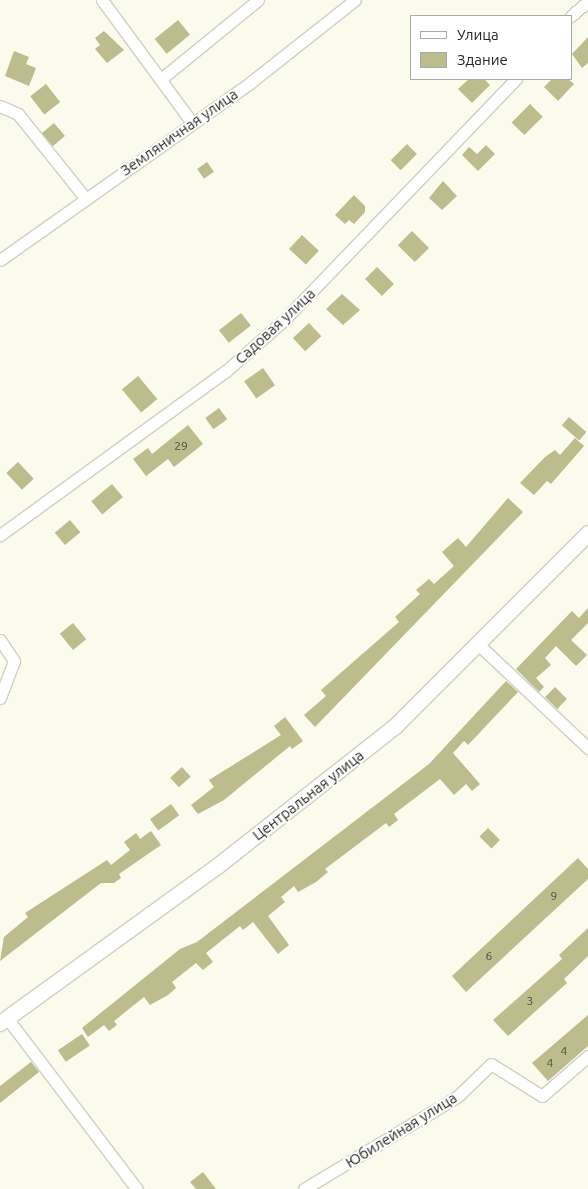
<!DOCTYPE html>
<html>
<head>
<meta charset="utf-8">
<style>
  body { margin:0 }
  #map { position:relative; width:588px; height:1189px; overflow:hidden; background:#fafaed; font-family:Ubuntu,sans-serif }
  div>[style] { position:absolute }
  .building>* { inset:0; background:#bcbc8c; transform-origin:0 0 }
  .roads { filter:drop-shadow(1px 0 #d0d0c4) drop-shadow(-1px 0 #d0d0c4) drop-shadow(0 1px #d0d0c4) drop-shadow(0 -1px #d0d0c4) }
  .street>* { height:11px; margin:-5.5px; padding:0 5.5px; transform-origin:5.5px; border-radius:5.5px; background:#fff }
  .secondary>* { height:15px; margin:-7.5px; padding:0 7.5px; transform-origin:7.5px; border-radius:7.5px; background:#fff }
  span { translate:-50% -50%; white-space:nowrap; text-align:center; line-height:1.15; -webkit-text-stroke:4px #fff; paint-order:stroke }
  .number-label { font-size:12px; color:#4c4c3c }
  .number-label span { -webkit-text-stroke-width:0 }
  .street-label { font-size:15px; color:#272722 }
  .legend { position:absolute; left:410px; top:15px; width:162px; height:65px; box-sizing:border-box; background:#fff; border:1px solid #a9a9a7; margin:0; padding:6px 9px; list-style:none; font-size:15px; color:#272722 }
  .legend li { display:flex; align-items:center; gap:10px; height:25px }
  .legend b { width:25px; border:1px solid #a9a9a7 }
</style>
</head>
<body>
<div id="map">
  <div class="building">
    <i style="left:178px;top:20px;width:19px;height:30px;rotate:51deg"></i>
    <i style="clip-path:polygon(104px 31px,124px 50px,107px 63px,95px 49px,100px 45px,95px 38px)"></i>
    <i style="clip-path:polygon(588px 37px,588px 63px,582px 68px,572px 54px)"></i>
    <i style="clip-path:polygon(14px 51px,29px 57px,26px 64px,36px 68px,29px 86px,5px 76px)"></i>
    <i style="clip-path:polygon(469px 79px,484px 79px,490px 85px,472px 103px,458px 89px)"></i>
    <i style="clip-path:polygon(552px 79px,568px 79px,574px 84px,558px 101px,544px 87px)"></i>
    <i style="left:46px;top:84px;width:23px;height:20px;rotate:52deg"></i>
    <i style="left:530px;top:104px;width:18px;height:26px;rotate:45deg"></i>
    <i style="left:54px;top:123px;width:17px;height:16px;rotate:50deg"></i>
    <i style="left:407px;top:144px;width:14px;height:23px;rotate:45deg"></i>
    <i style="clip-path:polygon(486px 145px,495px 154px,478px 171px,462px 155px,469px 147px,477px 154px)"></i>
    <i style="left:207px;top:162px;width:12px;height:12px;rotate:55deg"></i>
    <i style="clip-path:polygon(443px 181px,457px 196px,442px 210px,429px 198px)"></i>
    <i style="clip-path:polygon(354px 195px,365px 206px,365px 212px,354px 224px,349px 220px,345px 224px,335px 215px)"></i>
    <i style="left:412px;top:231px;width:24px;height:20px;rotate:45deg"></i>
    <i style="left:302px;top:235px;width:23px;height:19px;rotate:43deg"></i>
    <i style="left:377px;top:267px;width:24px;height:17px;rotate:45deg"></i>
    <i style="clip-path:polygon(342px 294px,360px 310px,343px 325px,326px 309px)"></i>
    <i style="left:241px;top:313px;width:16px;height:28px;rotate:52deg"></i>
    <i style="left:309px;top:323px;width:18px;height:22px;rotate:47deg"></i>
    <i style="left:263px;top:368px;width:21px;height:23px;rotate:55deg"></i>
    <i style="left:138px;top:376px;width:30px;height:21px;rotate:50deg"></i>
    <i style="left:219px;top:408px;width:14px;height:17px;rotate:54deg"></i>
    <i style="left:569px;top:417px;width:23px;height:11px;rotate:41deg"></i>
    <i style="clip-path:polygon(188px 425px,203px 444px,174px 467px,168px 459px,146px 476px,133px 459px,148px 448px,152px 454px)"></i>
    <i style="clip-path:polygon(575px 438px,584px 446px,551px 484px,547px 481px,534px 495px,520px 483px,545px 457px,555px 450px,560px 455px)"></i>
    <i style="left:18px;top:462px;width:23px;height:16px;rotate:47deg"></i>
    <i style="left:112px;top:484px;width:17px;height:27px;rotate:50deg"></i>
    <i style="clip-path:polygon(508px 498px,523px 512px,315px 727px,304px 715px,326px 696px,321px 690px,399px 622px,395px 617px,420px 594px,416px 590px,429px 579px,434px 584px,454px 566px,442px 552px,458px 538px,466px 547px)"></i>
    <i style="left:70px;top:520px;width:16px;height:20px;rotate:50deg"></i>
    <i style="clip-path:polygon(588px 608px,588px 623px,571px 640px,587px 655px,576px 666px,556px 646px,545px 658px,551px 665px,536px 678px,544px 687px,539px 692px,516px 669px,572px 611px,579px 618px)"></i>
    <i style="left:73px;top:623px;width:21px;height:17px;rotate:51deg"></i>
    <i style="clip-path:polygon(506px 681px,518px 692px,468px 745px,464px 741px,453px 753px,480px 784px,472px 791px,466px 784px,454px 795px,440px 779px,394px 814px,398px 820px,389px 827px,386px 823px,325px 869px,328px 872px,316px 882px,298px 892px,294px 886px,281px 897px,285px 902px,268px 916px,289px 945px,278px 954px,253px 922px,243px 930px,240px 926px,206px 953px,213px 962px,203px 970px,196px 963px,172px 982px,176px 988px,168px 995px,150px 1005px,144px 997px,114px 1021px,117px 1025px,109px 1031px,104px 1025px,88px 1037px,82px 1028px,180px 949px,197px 942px,429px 764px)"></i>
    <i style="left:555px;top:687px;width:17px;height:14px;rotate:45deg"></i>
    <i style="clip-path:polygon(285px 717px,303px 741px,292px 749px,290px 746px,224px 800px,198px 814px,191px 805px,214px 787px,209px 780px,281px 735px,274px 726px)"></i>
    <i style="left:182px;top:767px;width:13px;height:16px;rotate:48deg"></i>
    <i style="left:171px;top:804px;width:14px;height:26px;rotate:54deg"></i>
    <i style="left:488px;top:828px;width:17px;height:12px;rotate:45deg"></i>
    <i style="clip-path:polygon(151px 831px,161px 845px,119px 874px,121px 878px,114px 883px,101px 883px,0 961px,4px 937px,28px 917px,25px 913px,107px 860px,111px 865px,130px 850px,124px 842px,136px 833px,140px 839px)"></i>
    <i style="clip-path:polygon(578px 858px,588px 869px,588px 879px,466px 992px,452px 976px)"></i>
    <i style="clip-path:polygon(588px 928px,588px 956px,564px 979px,567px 983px,508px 1036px,493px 1020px,562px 959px,559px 955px)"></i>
    <i style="clip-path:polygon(588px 1015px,588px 1046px,548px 1081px,532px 1063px)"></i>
    <i style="left:82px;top:1034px;width:14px;height:29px;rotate:56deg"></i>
    <i style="clip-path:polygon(31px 1062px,39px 1072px,0 1103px,0 1086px)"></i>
    <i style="clip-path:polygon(203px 1172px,216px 1189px,196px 1189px,190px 1182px)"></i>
  </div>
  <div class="roads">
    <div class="street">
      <i style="left:102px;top:0;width:150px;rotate:53.7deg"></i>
      <i style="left:571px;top:16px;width:23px;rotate:-41deg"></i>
      <i style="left:161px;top:79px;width:125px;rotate:-39.2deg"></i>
      <i style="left:0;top:106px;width:20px;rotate:24deg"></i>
      <i style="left:18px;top:114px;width:109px;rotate:51.3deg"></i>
      <i style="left:0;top:260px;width:308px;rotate:-35.3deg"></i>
      <i style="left:251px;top:82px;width:132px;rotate:-38.3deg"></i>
      <i style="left:0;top:535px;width:279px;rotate:-36deg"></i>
      <i style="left:226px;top:371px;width:76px;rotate:-41.3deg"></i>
      <i style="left:283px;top:321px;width:336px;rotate:-46.1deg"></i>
      <i style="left:0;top:640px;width:25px;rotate:56deg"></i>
      <i style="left:14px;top:661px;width:40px;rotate:111deg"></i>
      <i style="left:479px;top:645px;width:150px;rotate:43.4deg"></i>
      <i style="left:7px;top:1018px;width:215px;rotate:52.8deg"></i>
      <i style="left:304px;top:1189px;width:180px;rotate:-31.1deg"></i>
      <i style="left:458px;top:1096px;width:46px;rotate:-44.1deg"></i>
      <i style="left:491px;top:1064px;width:60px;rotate:32.1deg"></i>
      <i style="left:542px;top:1096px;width:61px;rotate:-41deg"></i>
    </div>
    <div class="secondary">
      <i style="left:0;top:1023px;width:268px;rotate:-35.9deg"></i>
      <i style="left:217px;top:866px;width:226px;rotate:-38.2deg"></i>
      <i style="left:395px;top:726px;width:273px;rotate:-45deg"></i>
    </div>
  </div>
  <div class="number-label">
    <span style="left:181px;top:446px">29</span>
    <span style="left:554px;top:896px">9</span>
    <span style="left:489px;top:956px">6</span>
    <span style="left:530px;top:1001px">3</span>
    <span style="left:564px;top:1051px">4</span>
    <span style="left:550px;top:1063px">4</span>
  </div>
  <div class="street-label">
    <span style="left:179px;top:132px;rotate:-35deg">Земляничная улица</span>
    <span style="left:275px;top:326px;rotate:-43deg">Садовая улица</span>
    <span style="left:308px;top:795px;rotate:-38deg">Центральная улица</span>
    <span style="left:401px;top:1130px;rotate:-32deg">Юбилейная улица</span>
  </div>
  <ul class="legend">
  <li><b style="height:6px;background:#fff"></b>Улица</li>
  <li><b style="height:14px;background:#bcbc8c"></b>Здание</li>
  </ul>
</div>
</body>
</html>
